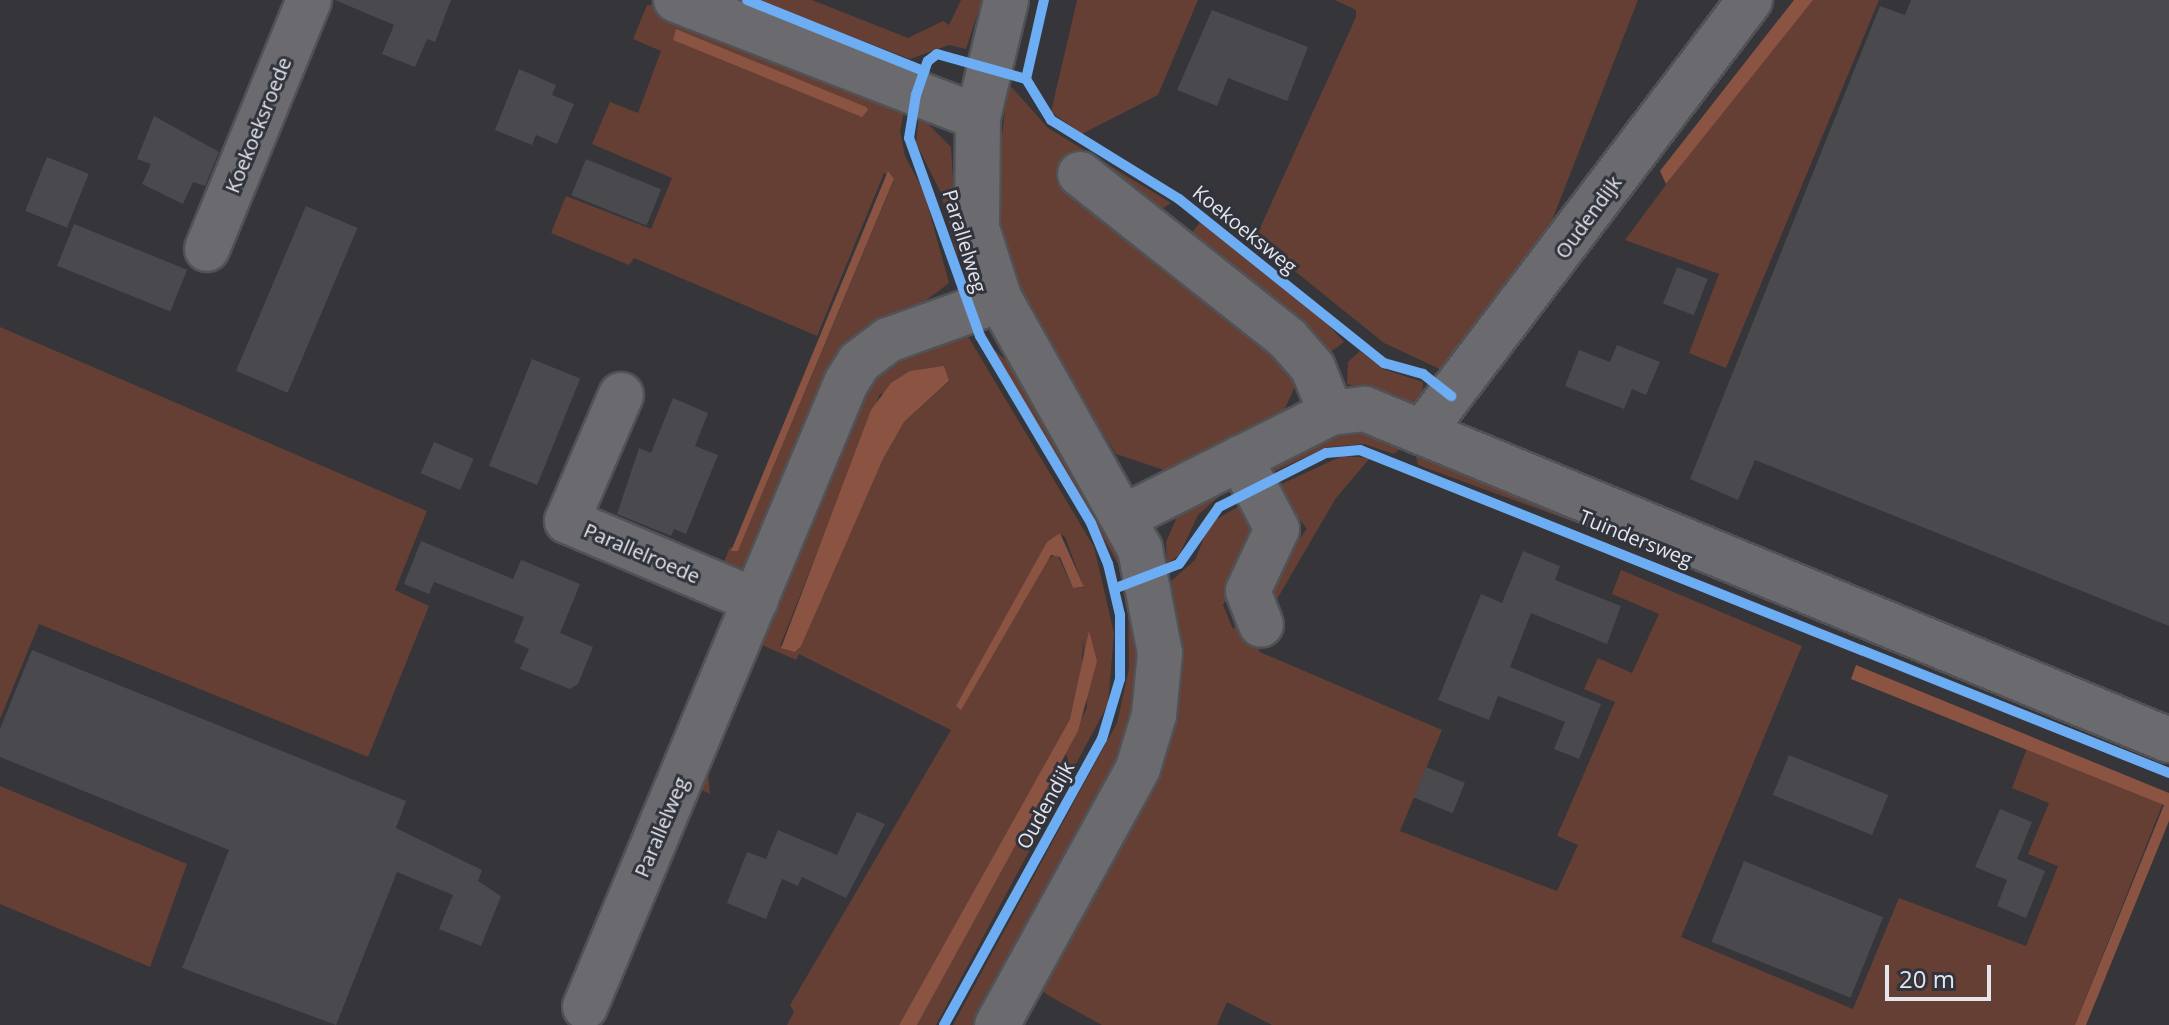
<!DOCTYPE html>
<html>
<head>
<meta charset="utf-8">
<style>
  body { margin:0 }
  #map { position:relative; width:2169px; height:1025px; overflow:hidden; background:#35353a; font-family:"Open Sans",sans-serif }
  div>[style] { position:absolute }
  .green>* { inset:0; background:#653f34 }
  .water>* { inset:0; background:#8b5342 }
  .building>* { inset:0; background:#49494e; transform-origin:0 0 }
  .roads { filter:drop-shadow(2px 0 #515256) drop-shadow(-2px 0 #515256) drop-shadow(0 2px #515256) drop-shadow(0 -2px #515256) }
  .minor>* { height:44px; margin:-22px; padding:0 22px; transform-origin:22px; border-radius:22px; background:#6b6b6f }
  .cycleway>* { height:10px; margin:-5px; padding:0 5px; transform-origin:5px; border-radius:5px; background:#6dadf4 }
  span { translate:-50% -50%; white-space:nowrap; text-align:center; line-height:1.15; -webkit-text-stroke:6px #32343d; paint-order:stroke }
  .street-label { font-size:20px; color:#e4e6ec }
  .scale { position:absolute; left:1885px; top:965px; width:106px; height:36px; box-sizing:border-box; border:4px solid #e4e6ec; border-top:0; padding-left:10px; font-size:24px; line-height:28px; white-space:nowrap; color:#e4e6ec; -webkit-text-stroke:6px #32343d; paint-order:stroke }
</style>
</head>
<body>
<div id="map">
  <div class="green">
    <i style="clip-path:polygon(757px 0,812px 0,908px 38px,943px 21px,949px 25px,961px 0,982px 0,966px 49px,949px 45px,910px 59px)"></i>
    <i style="clip-path:polygon(1077px 0,1198px 0,1158px 95px,1082px 134px,1051px 112px)"></i>
    <i style="clip-path:polygon(1335px 0,1638px 0,1535px 264px,1442px 370px,1384px 343px,1255px 239px,1356px 17px,1356px 10px)"></i>
    <i style="clip-path:polygon(1813px 0,1879px 0,1726px 368px,1689px 353px,1719px 274px,1625px 240px,1742px 82px)"></i>
    <i style="clip-path:polygon(660px 4px,905px 107px,900px 131px,905px 156px,924px 192px,949px 283px,907px 315px,754px 576px,721px 569px,730px 547px,738px 551px,894px 180px,884px 173px,817px 336px,634px 258px,629px 265px,551px 233px,566px 196px,651px 229px,672px 178px,592px 144px,610px 102px,638px 113px,661px 51px,633px 39px,647px 5px)"></i>
    <i style="clip-path:polygon(1008px 83px,1048px 128px,1171px 203px,1158px 212px,1282px 351px,1297px 382px,1282px 415px,1167px 471px,1116px 454px,1014px 288px,994px 207px)"></i>
    <i style="clip-path:polygon(919px 115px,951px 147px,958px 258px,940px 191px,916px 143px)"></i>
    <i style="clip-path:polygon(1200px 222px,1322px 318px,1344px 342px,1329px 353px,1188px 238px)"></i>
    <i style="clip-path:polygon(0 327px,427px 511px,395px 590px,429px 606px,368px 757px,39px 624px,0 719px)"></i>
    <i style="clip-path:polygon(evenodd,953px 335px,969px 338px,1094px 547px,1114px 633px,1108px 704px,936px 1025px,917px 1025px,1087px 708px,1083px 637px,1081px 690px,1070px 719px,899px 1025px,787px 1025px,794px 1012px,790px 1005px,951px 730px,799px 654px,796px 660px,762px 645px,708px 772px,710px 794px,696px 787px,874px 366px,953px 335px,950px 381px,904px 422px,883px 459px,798px 650px,780px 646px,880px 394px,950px 381px,953px 335px,1059px 533px,1065px 537px,1084px 588px,1073px 588px,1057px 554px,1048px 559px,1059px 533px)"></i>
    <i style="clip-path:polygon(992px 348px,1008px 362px,1080px 476px,1121px 551px,1124px 574px)"></i>
    <i style="clip-path:polygon(1360px 351px,1383px 369px,1423px 382px,1422px 399px,1409px 404px,1347px 384px,1348px 362px)"></i>
    <i style="clip-path:polygon(1375px 432px,1405px 445px,1394px 454px,1364px 444px,1327px 447px,1267px 475px,1268px 463px,1330px 437px)"></i>
    <i style="clip-path:polygon(1415px 452px,1577px 519px,1577px 523px,1418px 465px)"></i>
    <i style="clip-path:polygon(1342px 456px,1370px 458px,1336px 498px,1273px 606px,1263px 585px,1307px 529px,1275px 487px)"></i>
    <i style="clip-path:polygon(1225px 491px,1198px 515px,1179px 555px,1167px 564px,1166px 542px,1177px 517px)"></i>
    <i style="clip-path:polygon(1243px 504px,1256px 545px,1223px 605px,1233px 629px,1244px 617px,1260px 652px,1442px 730px,1400px 831px,1557px 891px,1578px 845px,1557px 836px,1615px 702px,1584px 689px,1598px 658px,1632px 673px,1659px 614px,1612px 594px,1621px 570px,1802px 646px,1681px 937px,1853px 1009px,1899px 898px,2026px 946px,2058px 866px,2028px 854px,2049px 803px,2012px 788px,2027px 748px,2163px 803px,2075px 1025px,1272px 1025px,1227px 1002px,1217px 1025px,1102px 1025px,1051px 997px,1039px 989px,1153px 787px,1177px 640px,1171px 581px,1195px 560px,1210px 523px)"></i>
    <i style="clip-path:polygon(1128px 590px,1139px 641px,1136px 701px,1116px 769px,977px 1025px,953px 1025px,1117px 723px,1129px 669px)"></i>
    <i style="clip-path:polygon(0 786px,187px 864px,150px 967px,0 904px)"></i>
  </div>
  <div class="water">
    <i style="clip-path:polygon(1794px 0,1813px 0,1666px 184px,1660px 171px)"></i>
    <i style="clip-path:polygon(676px 29px,866px 107px,868px 110px,862px 117px,673px 40px)"></i>
    <i style="clip-path:polygon(888px 171px,894px 179px,738px 551px,731px 551px)"></i>
    <i style="clip-path:polygon(944px 366px,949px 381px,904px 422px,883px 459px,801px 646px,795px 652px,781px 648px,871px 410px,891px 383px,910px 371px)"></i>
    <i style="clip-path:polygon(1060px 533px,1084px 587px,1073px 588px,1060px 557px,1051px 555px,961px 710px,956px 706px,1047px 542px)"></i>
    <i style="clip-path:polygon(1089px 631px,1097px 661px,1078px 731px,917px 1025px,899px 1025px,1070px 719px)"></i>
    <i style="clip-path:polygon(1856px 665px,2169px 793px,2169px 821px,2086px 1025px,2075px 1025px,2164px 805px,1851px 679px)"></i>
  </div>
  <div class="building">
    <i style="clip-path:polygon(335px 0,451px 0,435px 42px,427px 39px,415px 67px,382px 54px,394px 25px)"></i>
    <i style="clip-path:polygon(1911px 0,2169px 0,2169px 626px,1755px 460px,1738px 500px,1690px 479px,1880px 6px,1905px 15px)"></i>
    <i style="clip-path:polygon(1212px 10px,1308px 47px,1287px 101px,1228px 78px,1217px 106px,1177px 90px)"></i>
    <i style="clip-path:polygon(519px 69px,556px 85px,552px 95px,574px 104px,557px 144px,536px 135px,532px 145px,495px 130px)"></i>
    <i style="clip-path:polygon(154px 116px,219px 152px,205px 186px,193px 182px,183px 204px,142px 184px,151px 164px,137px 159px)"></i>
    <i style="left:47px;top:157px;width:45px;height:58px;rotate:22deg"></i>
    <i style="left:586px;top:159px;width:81px;height:39px;rotate:22deg"></i>
    <i style="left:306px;top:206px;width:56px;height:179px;rotate:23deg"></i>
    <i style="left:74px;top:224px;width:122px;height:45px;rotate:22deg"></i>
    <i style="left:1677px;top:267px;width:33px;height:39px;rotate:21deg"></i>
    <i style="clip-path:polygon(1617px 345px,1660px 362px,1646px 395px,1632px 389px,1624px 409px,1565px 386px,1579px 350px,1610px 362px)"></i>
    <i style="left:532px;top:359px;width:52px;height:115px;rotate:22deg"></i>
    <i style="clip-path:polygon(673px 398px,708px 413px,695px 446px,718px 455px,686px 534px,674px 529px,671px 536px,617px 514px,639px 448px,651px 453px)"></i>
    <i style="left:434px;top:442px;width:43px;height:34px;rotate:23deg"></i>
    <i style="clip-path:polygon(421px 541px,513px 579px,521px 560px,580px 584px,560px 633px,593px 647px,578px 684px,570px 689px,520px 669px,529px 649px,514px 642px,524px 617px,434px 582px,429px 594px,404px 584px)"></i>
    <i style="clip-path:polygon(1523px 551px,1560px 566px,1555px 580px,1621px 606px,1607px 644px,1531px 613px,1510px 667px,1601px 704px,1579px 759px,1554px 749px,1565px 722px,1498px 696px,1489px 720px,1438px 700px,1481px 594px,1502px 603px)"></i>
    <i style="clip-path:polygon(32px 650px,406px 801px,396px 828px,482px 870px,478px 881px,501px 896px,481px 946px,439px 929px,453px 895px,397px 872px,336px 1025px,182px 968px,229px 850px,0 757px,0 729px)"></i>
    <i style="left:1789px;top:755px;width:107px;height:43px;rotate:22deg"></i>
    <i style="left:1426px;top:767px;width:42px;height:33px;rotate:22deg"></i>
    <i style="clip-path:polygon(2000px 809px,2032px 822px,2017px 859px,2045px 871px,2026px 918px,1997px 906px,2007px 880px,1975px 867px)"></i>
    <i style="clip-path:polygon(857px 812px,885px 824px,846px 898px,802px 877px,798px 886px,782px 879px,766px 919px,727px 903px,747px 852px,766px 859px,778px 830px,837px 855px)"></i>
    <i style="left:1744px;top:861px;width:150px;height:87px;rotate:22deg"></i>
  </div>
  <div class="roads">
    <div class="minor">
      <i style="left:676px;top:0;width:324px;rotate:21.2deg"></i>
      <i style="left:1080px;top:174px;width:265px;rotate:38.4deg"></i>
      <i style="left:1288px;top:339px;width:38px;rotate:49deg"></i>
      <i style="left:1313px;top:368px;width:48px;rotate:68.2deg"></i>
      <i style="left:207px;top:249px;width:269px;rotate:-67.7deg"></i>
      <i style="left:621px;top:395px;width:137px;rotate:113.2deg"></i>
      <i style="left:567px;top:521px;width:205px;rotate:22.9deg"></i>
      <i style="left:1423px;top:431px;width:541px;rotate:-52.81deg"></i>
      <i style="left:1240px;top:458px;width:80px;rotate:62.5deg"></i>
      <i style="left:1277px;top:529px;width:68px;rotate:115.1deg"></i>
      <i style="left:1248px;top:591px;width:36px;rotate:69deg"></i>
      <i style="left:1126px;top:516px;width:229px;rotate:-26.7deg"></i>
      <i style="left:1331px;top:413px;width:34px;rotate:-7deg"></i>
      <i style="left:1365px;top:409px;width:869px;rotate:22.38deg"></i>
      <i style="left:585px;top:1007px;width:676px;rotate:-67.3deg"></i>
      <i style="left:846px;top:383px;width:25px;rotate:-58deg"></i>
      <i style="left:859px;top:362px;width:36px;rotate:-37deg"></i>
      <i style="left:888px;top:340px;width:119px;rotate:-19.7deg"></i>
      <i style="left:997px;top:1025px;width:293px;rotate:-61.2deg"></i>
      <i style="left:1138px;top:768px;width:55px;rotate:-73.2deg"></i>
      <i style="left:1154px;top:715px;width:62px;rotate:-84.5deg"></i>
      <i style="left:1160px;top:653px;width:106px;rotate:-100.9deg"></i>
      <i style="left:1140px;top:549px;width:286px;rotate:-119.3deg"></i>
      <i style="left:1000px;top:300px;width:76px;rotate:-107.7deg"></i>
      <i style="left:977px;top:228px;width:111px;rotate:-89.5deg"></i>
      <i style="left:978px;top:117px;width:120px;rotate:-76.5deg"></i>
    </div>
  </div>
  <div class="cycleway">
    <i style="left:747px;top:0;width:191px;rotate:21.9deg"></i>
    <i style="left:1026px;top:79px;width:48px;rotate:58.6deg"></i>
    <i style="left:1051px;top:120px;width:150px;rotate:31.7deg"></i>
    <i style="left:1179px;top:199px;width:263px;rotate:38.7deg"></i>
    <i style="left:1384px;top:363px;width:41px;rotate:15.8deg"></i>
    <i style="left:1423px;top:374px;width:36px;rotate:38deg"></i>
    <i style="left:1116px;top:588px;width:67px;rotate:-20.9deg"></i>
    <i style="left:1179px;top:564px;width:70px;rotate:-54.9deg"></i>
    <i style="left:1219px;top:507px;width:120px;rotate:-26.8deg"></i>
    <i style="left:1326px;top:453px;width:34px;rotate:-5deg"></i>
    <i style="left:1360px;top:450px;width:871px;rotate:21.76deg"></i>
    <i style="left:944px;top:1025px;width:327px;rotate:-61.1deg"></i>
    <i style="left:1102px;top:739px;width:63px;rotate:-73.3deg"></i>
    <i style="left:1120px;top:679px;width:64px;rotate:-90deg"></i>
    <i style="left:1120px;top:615px;width:52px;rotate:-103.2deg"></i>
    <i style="left:1108px;top:564px;width:44px;rotate:-112.5deg"></i>
    <i style="left:1091px;top:523px;width:217px;rotate:-120.7deg"></i>
    <i style="left:980px;top:336px;width:210px;rotate:-109.7deg"></i>
    <i style="left:909px;top:138px;width:44px;rotate:-80.8deg"></i>
    <i style="left:916px;top:95px;width:36px;rotate:-71deg"></i>
    <i style="left:928px;top:61px;width:11px;rotate:-38deg"></i>
    <i style="left:937px;top:54px;width:92px;rotate:15.7deg"></i>
    <i style="left:1026px;top:79px;width:81px;rotate:-77.2deg"></i>
  </div>
  <div class="street-label">
    <span style="left:258px;top:125px;rotate:-68deg">Koekoeksroede</span>
    <span style="left:1588px;top:217px;rotate:-54deg">Oudendijk</span>
    <span style="left:1245px;top:229px;rotate:39deg">Koekoeksweg</span>
    <span style="left:965px;top:241px;rotate:73deg">Parallelweg</span>
    <span style="left:1636px;top:538px;rotate:22deg">Tuindersweg</span>
    <span style="left:642px;top:553px;rotate:23deg">Parallelroede</span>
    <span style="left:1045px;top:805px;rotate:-61deg">Oudendijk</span>
    <span style="left:661px;top:827px;rotate:-67deg">Parallelweg</span>
  </div>
  <div class="scale">20 m</div>
</div>
</body>
</html>
